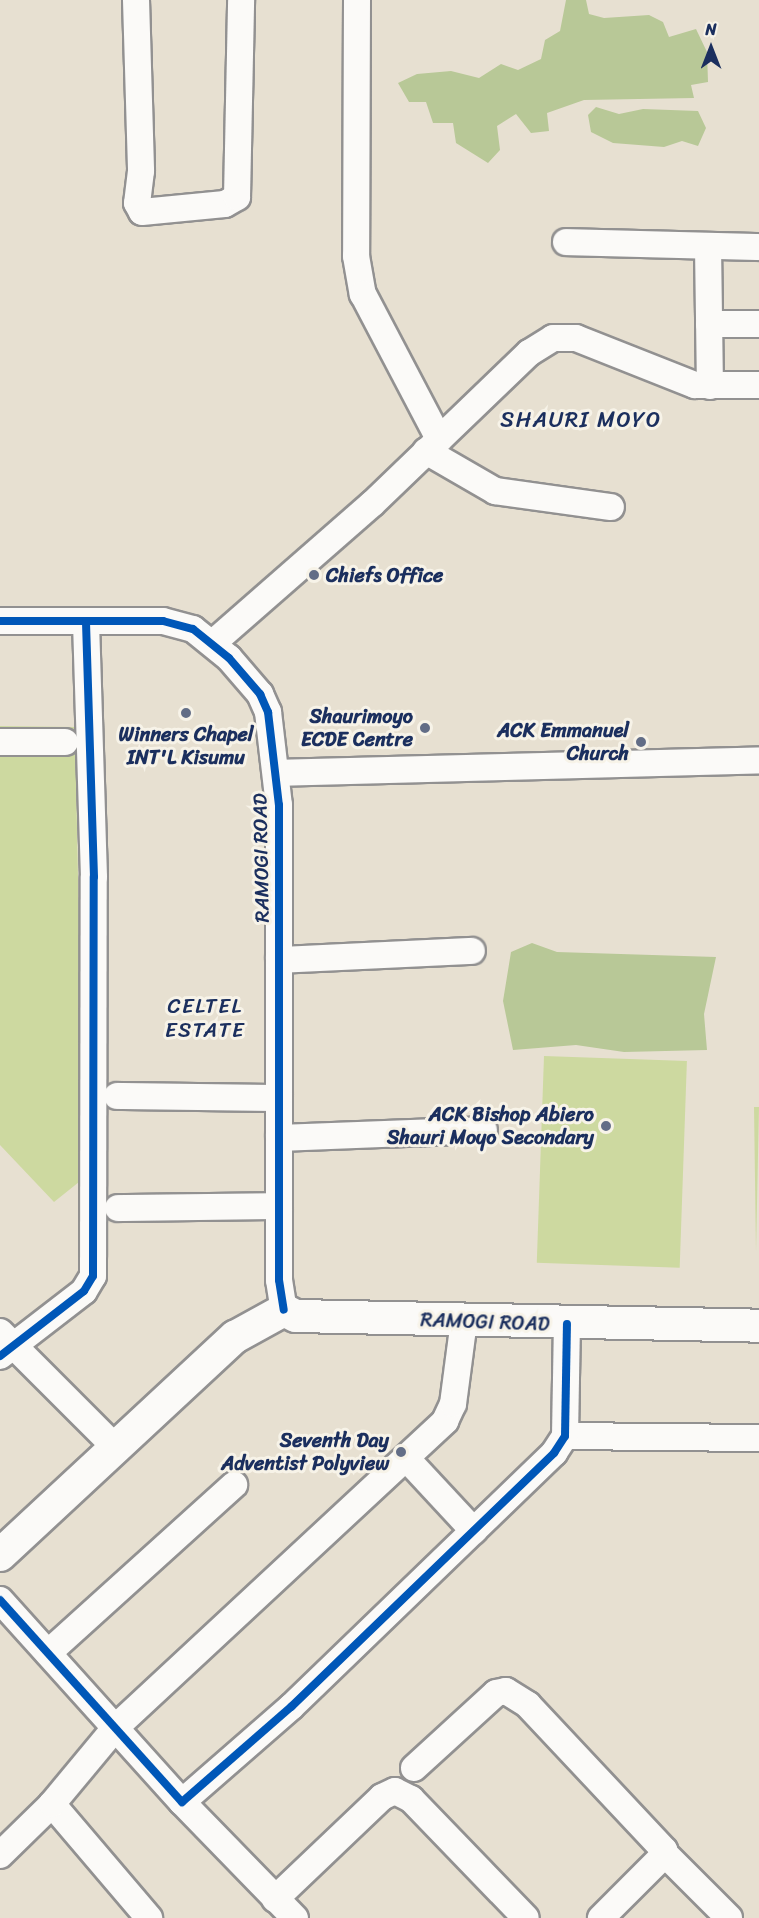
<!DOCTYPE html>
<html>
<head>
<meta charset="utf-8">
<style>
  body { margin:0 }
  #map { position:relative; width:759px; height:1918px; overflow:hidden; background:#e7e0d1; font-family:Sriracha,sans-serif }
  div>[style] { position:absolute }
  .green>* { inset:0; background:#cdd9a0; transform-origin:0 0 }
  .forest>* { inset:0; background:#b8c897 }
  .roads { filter:drop-shadow(2px 0 #929191) drop-shadow(-2px 0 #929191) drop-shadow(0 2px #929191) drop-shadow(0 -2px #929191) }
  .minor>* { height:26px; margin:-13px; padding:0 13px; transform-origin:13px; border-radius:13px; background:#fbfaf8 }
  .major>* { height:32px; margin:-16px; padding:0 16px; transform-origin:16px; border-radius:16px; background:#fbfaf8 }
  .cycleway>* { height:8px; margin:-4px; padding:0 4px; transform-origin:4px; border-radius:4px; background:#0057b8 }
  .dots>* { width:16px; height:16px; translate:-50% -50%; box-sizing:border-box; border:3px solid #f7f3e8; border-radius:50% }
  span { translate:-50% -50%; white-space:nowrap; text-align:center; line-height:1.15; -webkit-text-stroke:6px #f7f3e8; paint-order:stroke }
  .poi-label { font-size:20px; color:#1b2f5e; font-weight:700 }
  .left { translate:0 -50%; text-align:left }
  .right { translate:-100% -50%; text-align:right }
  .street-label { font-size:20px; color:#1b2f5e }
  .neighbourhood-label { font-size:21px; color:#1b2f5e; letter-spacing:1.5px }
  .quarter-label { font-size:22px; color:#1b2f5e; letter-spacing:1.5px }
  .north { position:absolute; left:681px; top:18px; width:60px; height:60px; -webkit-text-stroke:4px #f7f3e8; paint-order:stroke; rotate:0deg; font-size:16px; font-weight:700; line-height:24px; text-align:center; color:#1b2f5e }
  .north::after { content:''; display:block; margin:auto; width:21px; height:27px; background:#1b2f5e; clip-path:polygon(50% 0,100% 100%,50% 72%,0 100%) }
</style>
</head>
<body>
<div id="map">
  <div class="green">
    <i style="clip-path:polygon(0 726px,75px 727px,84px 1178px,54px 1202px,0 1145px)"></i>
    <i style="left:544px;top:1056px;width:143px;height:207px;rotate:2deg"></i>
    <i style="clip-path:polygon(754px 1107px,759px 1107px,756px 1252px)"></i>
  </div>
  <div class="forest">
    <i style="clip-path:polygon(566px 0,586px 0,589px 14px,604px 18px,649px 15px,663px 22px,669px 37px,696px 29px,707px 52px,708px 82px,691px 85px,694px 98px,584px 100px,547px 113px,549px 131px,531px 133px,516px 114px,497px 126px,500px 150px,488px 163px,456px 143px,453px 123px,433px 123px,426px 102px,409px 102px,398px 83px,417px 74px,451px 71px,479px 78px,501px 64px,518px 70px,541px 59px,545px 40px,560px 31px)"></i>
    <i style="clip-path:polygon(596px 107px,619px 114px,643px 109px,698px 111px,706px 128px,698px 146px,682px 141px,664px 147px,613px 143px,591px 132px,588px 115px)"></i>
    <i style="clip-path:polygon(532px 943px,557px 952px,716px 957px,704px 1014px,707px 1050px,624px 1052px,576px 1045px,513px 1050px,503px 1001px,511px 952px)"></i>
  </div>
  <div class="roads">
    <div class="minor">
      <i style="left:136px;top:0;width:171px;rotate:88.3deg"></i>
      <i style="left:141px;top:171px;width:32px;rotate:97deg"></i>
      <i style="left:137px;top:203px;width:10px;rotate:61deg"></i>
      <i style="left:142px;top:212px;width:83px;rotate:-5.5deg"></i>
      <i style="left:225px;top:204px;width:14px;rotate:-30deg"></i>
      <i style="left:237px;top:197px;width:197px;rotate:-88.8deg"></i>
      <i style="left:357px;top:0;width:256px;rotate:90.2deg"></i>
      <i style="left:356px;top:256px;width:39px;rotate:80deg"></i>
      <i style="left:363px;top:294px;width:164px;rotate:62.3deg"></i>
      <i style="left:566px;top:242px;width:193px;rotate:1.5deg"></i>
      <i style="left:708px;top:246px;width:140px;rotate:89.2deg"></i>
      <i style="left:709px;top:324px;width:50px"></i>
      <i style="left:426px;top:451px;width:80px;rotate:30.1deg"></i>
      <i style="left:495px;top:491px;width:117px;rotate:7.9deg"></i>
      <i style="left:0;top:621px;width:163px"></i>
      <i style="left:163px;top:621px;width:31px;rotate:15deg"></i>
      <i style="left:193px;top:629px;width:46px;rotate:38.9deg"></i>
      <i style="left:229px;top:658px;width:48px;rotate:49.3deg"></i>
      <i style="left:260px;top:694px;width:20px;rotate:66deg"></i>
      <i style="left:268px;top:712px;width:94px;rotate:83.3deg"></i>
      <i style="left:279px;top:805px;width:475px;rotate:90deg"></i>
      <i style="left:279px;top:1280px;width:30px;rotate:81deg"></i>
      <i style="left:213px;top:643px;width:211px;rotate:-41.2deg"></i>
      <i style="left:372px;top:504px;width:218px;rotate:-43.9deg"></i>
      <i style="left:529px;top:353px;width:28px;rotate:-32deg"></i>
      <i style="left:553px;top:338px;width:23px"></i>
      <i style="left:576px;top:338px;width:128px;rotate:21.6deg"></i>
      <i style="left:695px;top:385px;width:64px"></i>
      <i style="left:0;top:742px;width:65px"></i>
      <i style="left:276px;top:773px;width:483px;rotate:-1.5deg"></i>
      <i style="left:279px;top:960px;width:193px;rotate:-2.7deg"></i>
      <i style="left:117px;top:1096px;width:162px;rotate:0.7deg"></i>
      <i style="left:279px;top:1138px;width:205px;rotate:-2.2deg"></i>
      <i style="left:118px;top:1208px;width:161px;rotate:-0.7deg"></i>
      <i style="left:0;top:1332px;width:161px;rotate:45deg"></i>
      <i style="left:0;top:1356px;width:106px;rotate:-37.7deg"></i>
      <i style="left:84px;top:1291px;width:17px;rotate:-59deg"></i>
      <i style="left:93px;top:1276px;width:399px;rotate:-89.9deg"></i>
      <i style="left:94px;top:877px;width:256px;rotate:-91.8deg"></i>
      <i style="left:565px;top:1436px;width:194px;rotate:0.6deg"></i>
      <i style="left:407px;top:1459px;width:98px;rotate:47.1deg"></i>
      <i style="left:0;top:1600px;width:272px;rotate:48deg"></i>
      <i style="left:182px;top:1802px;width:145px;rotate:-41.1deg"></i>
      <i style="left:291px;top:1707px;width:366px;rotate:-44deg"></i>
      <i style="left:554px;top:1453px;width:20px;rotate:-57deg"></i>
      <i style="left:565px;top:1436px;width:112px;rotate:-89deg"></i>
      <i style="left:48px;top:1653px;width:251px;rotate:-42.1deg"></i>
      <i style="left:414px;top:1768px;width:111px;rotate:-42.4deg"></i>
      <i style="left:496px;top:1693px;width:10px;rotate:-11deg"></i>
      <i style="left:506px;top:1691px;width:26px;rotate:32deg"></i>
      <i style="left:528px;top:1705px;width:199px;rotate:46.8deg"></i>
      <i style="left:664px;top:1850px;width:9px;rotate:111deg"></i>
      <i style="left:661px;top:1858px;width:85px;rotate:135deg"></i>
      <i style="left:182px;top:1802px;width:162px;rotate:45.8deg"></i>
      <i style="left:52px;top:1804px;width:150px;rotate:49.6deg"></i>
      <i style="left:664px;top:1853px;width:92px;rotate:45deg"></i>
      <i style="left:0;top:1855px;width:73px;rotate:-44.4deg"></i>
      <i style="left:52px;top:1804px;width:99px;rotate:-50.3deg"></i>
      <i style="left:115px;top:1728px;width:451px;rotate:-42.9deg"></i>
      <i style="left:445px;top:1421px;width:19px;rotate:-65deg"></i>
      <i style="left:453px;top:1404px;width:84px;rotate:-82.5deg"></i>
      <i style="left:275px;top:1899px;width:148px;rotate:-43.6deg"></i>
      <i style="left:382px;top:1797px;width:14px;rotate:-25deg"></i>
      <i style="left:395px;top:1791px;width:18px;rotate:27deg"></i>
      <i style="left:411px;top:1799px;width:165px;rotate:46deg"></i>
    </div>
    <div class="major">
      <i style="left:0;top:1555px;width:321px;rotate:-42.9deg"></i>
      <i style="left:235px;top:1337px;width:56px;rotate:-28.9deg"></i>
      <i style="left:284px;top:1310px;width:13px;rotate:27deg"></i>
      <i style="left:296px;top:1316px;width:463px;rotate:1.2deg"></i>
    </div>
  </div>
  <div class="cycleway">
    <i style="left:0;top:621px;width:163px"></i>
    <i style="left:163px;top:621px;width:31px;rotate:15deg"></i>
    <i style="left:193px;top:629px;width:46px;rotate:38.9deg"></i>
    <i style="left:229px;top:658px;width:48px;rotate:49.3deg"></i>
    <i style="left:260px;top:694px;width:20px;rotate:66deg"></i>
    <i style="left:268px;top:712px;width:94px;rotate:83.3deg"></i>
    <i style="left:279px;top:805px;width:475px;rotate:90deg"></i>
    <i style="left:279px;top:1280px;width:30px;rotate:81deg"></i>
    <i style="left:0;top:1356px;width:106px;rotate:-37.7deg"></i>
    <i style="left:84px;top:1291px;width:17px;rotate:-59deg"></i>
    <i style="left:93px;top:1276px;width:399px;rotate:-89.9deg"></i>
    <i style="left:94px;top:877px;width:256px;rotate:-91.8deg"></i>
    <i style="left:0;top:1600px;width:272px;rotate:48deg"></i>
    <i style="left:182px;top:1802px;width:145px;rotate:-41.1deg"></i>
    <i style="left:291px;top:1707px;width:366px;rotate:-44deg"></i>
    <i style="left:554px;top:1453px;width:20px;rotate:-57deg"></i>
    <i style="left:565px;top:1436px;width:112px;rotate:-89deg"></i>
  </div>
  <div class="dots">
    <i style="left:314px;top:575px;background:#626d86"></i>
    <i style="left:186px;top:713px;background:#626d86"></i>
    <i style="left:425px;top:728px;background:#626d86"></i>
    <i style="left:641px;top:742px;background:#626d86"></i>
    <i style="left:606px;top:1126px;background:#626d86"></i>
    <i style="left:401px;top:1452px;background:#626d86"></i>
  </div>
  <div class="poi-label">
    <span class="left" style="left:326px;top:575px">Chiefs Office</span>
    <span class="right" style="left:413px;top:728px">Shaurimoyo<br>ECDE Centre</span>
    <span class="right" style="left:629px;top:742px">ACK Emmanuel<br>Church</span>
    <span style="left:186px;top:746px">Winners Chapel<br>INT'L Kisumu</span>
    <span class="right" style="left:594px;top:1126px">ACK Bishop Abiero<br>Shauri Moyo Secondary</span>
    <span class="right" style="left:389px;top:1452px">Seventh Day<br>Adventist Polyview</span>
  </div>
  <div class="street-label">
    <span style="left:261px;top:858px;rotate:-91deg">RAMOGI ROAD</span>
    <span style="left:485px;top:1322px;rotate:2deg">RAMOGI ROAD</span>
  </div>
  <div class="neighbourhood-label">
    <span style="left:205px;top:1018px">CELTEL<br>ESTATE</span>
  </div>
  <div class="quarter-label">
    <span style="left:581px;top:420px">SHAURI MOYO</span>
  </div>
  <div class="north">N</div>
</div>
</body>
</html>
